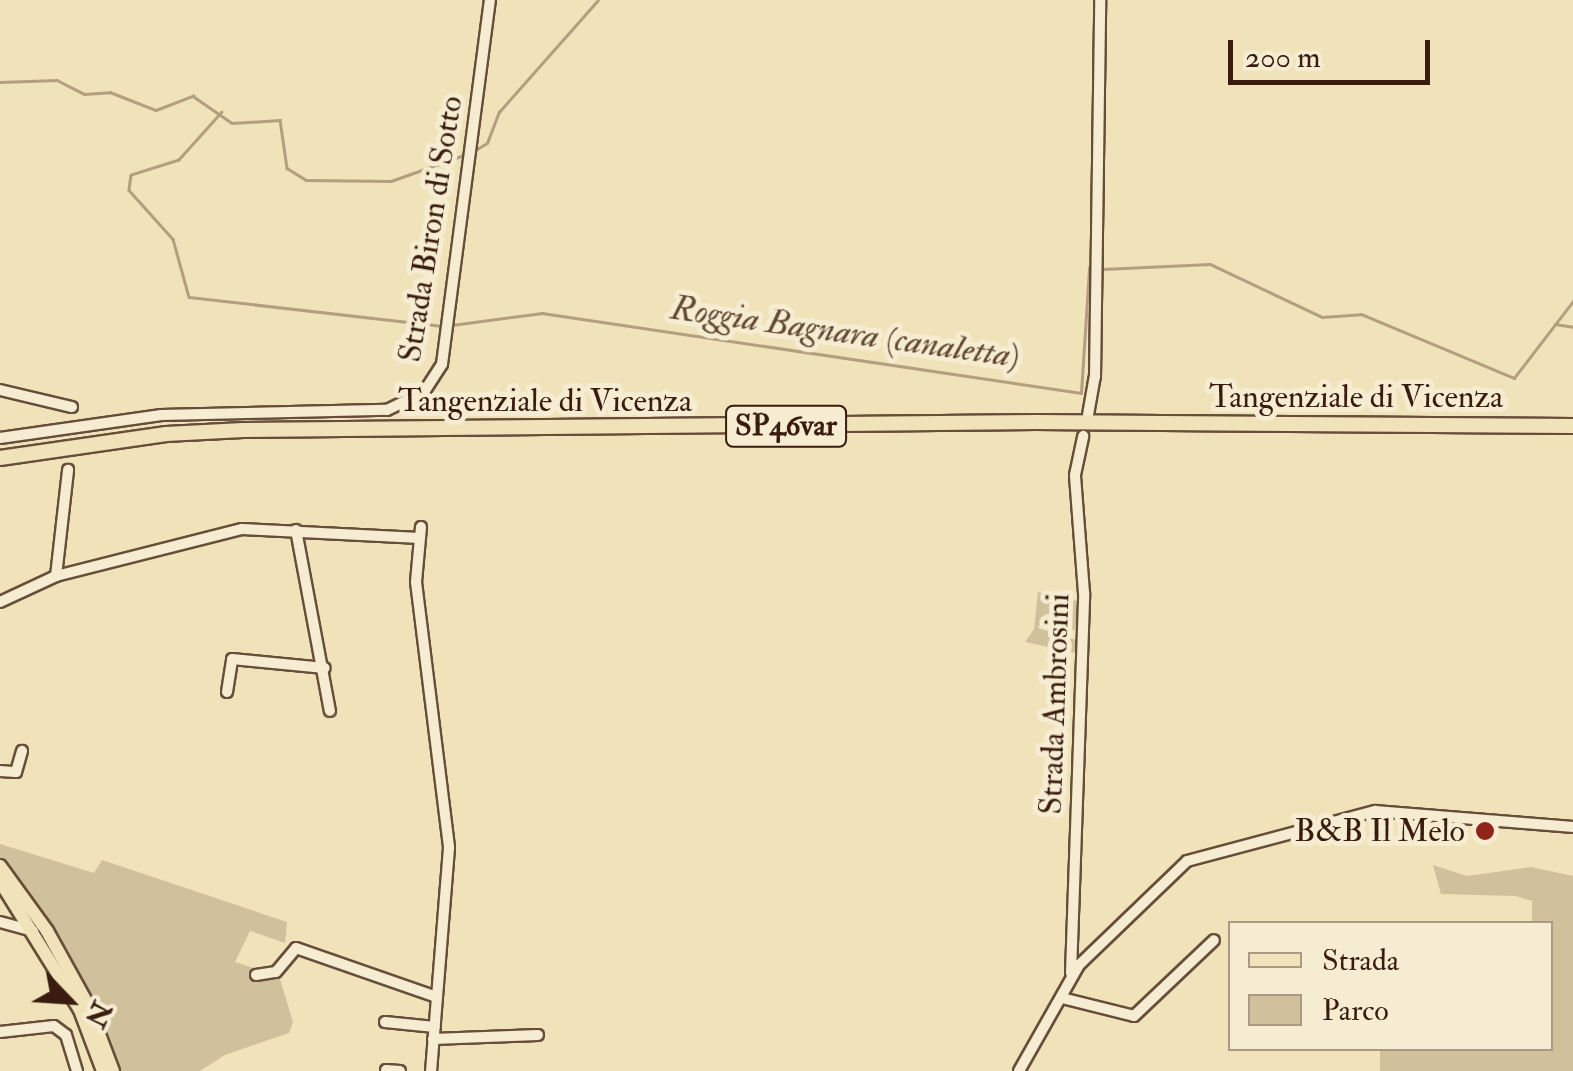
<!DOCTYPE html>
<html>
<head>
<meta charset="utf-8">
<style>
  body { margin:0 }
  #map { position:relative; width:1573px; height:1071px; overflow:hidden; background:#f0e2b9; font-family:"IM FELL Double Pica",serif }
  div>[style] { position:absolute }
  .green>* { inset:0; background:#d1c09c }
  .stream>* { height:2.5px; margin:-1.25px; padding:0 1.25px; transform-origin:1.25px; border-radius:1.25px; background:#b29f7f }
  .roads { filter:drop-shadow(2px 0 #674e3a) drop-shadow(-2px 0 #674e3a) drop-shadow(0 2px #674e3a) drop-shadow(0 -2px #674e3a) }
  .minor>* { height:10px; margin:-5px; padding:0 5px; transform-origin:5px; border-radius:5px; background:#f5ecd2 }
  .major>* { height:12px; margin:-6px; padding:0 6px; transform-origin:6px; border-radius:6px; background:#f0e2b9 }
  .highway>* { height:14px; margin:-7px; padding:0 7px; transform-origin:7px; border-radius:7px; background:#f0e2b9 }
  .dots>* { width:28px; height:28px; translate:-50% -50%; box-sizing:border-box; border:5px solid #f5ecd2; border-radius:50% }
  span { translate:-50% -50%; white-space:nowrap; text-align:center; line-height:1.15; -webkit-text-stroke:10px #f5ecd2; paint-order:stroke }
  .shield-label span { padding:2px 8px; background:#f5ecd2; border:2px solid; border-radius:8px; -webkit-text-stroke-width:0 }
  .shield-label { font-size:30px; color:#391c0f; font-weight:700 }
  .street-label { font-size:32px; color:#391c0f }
  .poi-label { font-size:32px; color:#391c0f }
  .right { translate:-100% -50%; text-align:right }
  .water-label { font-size:35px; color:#634a36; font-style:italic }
  .legend { position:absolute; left:1228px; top:921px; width:325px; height:130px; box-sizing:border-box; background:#f5ecd2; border:2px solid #aa9984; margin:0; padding:12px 18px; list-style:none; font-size:30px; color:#391c0f }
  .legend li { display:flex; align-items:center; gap:20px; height:50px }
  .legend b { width:50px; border:2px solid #aa9984 }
  .north { position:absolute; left:20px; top:951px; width:100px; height:100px; -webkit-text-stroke:8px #f5ecd2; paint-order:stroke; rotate:115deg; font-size:28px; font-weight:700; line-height:40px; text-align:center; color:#391c0f }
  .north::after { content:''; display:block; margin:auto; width:35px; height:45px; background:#391c0f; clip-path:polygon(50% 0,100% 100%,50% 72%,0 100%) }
  .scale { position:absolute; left:1228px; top:40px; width:202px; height:45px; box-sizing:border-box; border:5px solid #391c0f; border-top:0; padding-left:12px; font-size:30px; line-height:35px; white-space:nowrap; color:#391c0f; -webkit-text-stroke:8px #f5ecd2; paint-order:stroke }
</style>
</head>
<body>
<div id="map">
  <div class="green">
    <i style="clip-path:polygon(1038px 592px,1078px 601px,1076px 632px,1053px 614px,1045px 614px,1038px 628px,1076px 640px,1076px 653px,1025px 642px,1034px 629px)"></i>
    <i style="clip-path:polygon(0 844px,94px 873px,102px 860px,287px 922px,285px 943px,250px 931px,235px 962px,279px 976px,293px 1022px,289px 1033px,225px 1055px,200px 1071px,113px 1071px,88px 1005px,0 866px)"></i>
    <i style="clip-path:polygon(1433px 865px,1467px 876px,1531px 867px,1573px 876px,1573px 1071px,1380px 1071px,1380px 1049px,1550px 1048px,1550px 924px,1532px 923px,1532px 901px,1516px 896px,1441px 894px)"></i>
  </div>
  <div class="stream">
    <i style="left:0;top:82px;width:57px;rotate:-2deg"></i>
    <i style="left:57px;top:80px;width:30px;rotate:27deg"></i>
    <i style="left:84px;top:94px;width:26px;rotate:-4deg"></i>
    <i style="left:110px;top:92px;width:49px;rotate:21.4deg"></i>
    <i style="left:156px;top:110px;width:40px;rotate:-21deg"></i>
    <i style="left:193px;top:96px;width:47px;rotate:34.7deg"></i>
    <i style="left:232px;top:123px;width:48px;rotate:-3.6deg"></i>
    <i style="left:280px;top:120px;width:49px;rotate:81.7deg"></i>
    <i style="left:287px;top:168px;width:22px;rotate:32deg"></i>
    <i style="left:306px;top:180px;width:85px;rotate:0.7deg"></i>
    <i style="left:391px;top:181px;width:77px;rotate:-19.6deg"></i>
    <i style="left:222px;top:112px;width:64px;rotate:131.9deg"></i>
    <i style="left:179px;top:160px;width:50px;rotate:162.6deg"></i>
    <i style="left:131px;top:175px;width:15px;rotate:98deg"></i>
    <i style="left:129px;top:190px;width:66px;rotate:48.1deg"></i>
    <i style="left:173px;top:239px;width:60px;rotate:74.6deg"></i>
    <i style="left:189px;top:297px;width:257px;rotate:6.5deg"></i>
    <i style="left:472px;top:152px;width:17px;rotate:-31deg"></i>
    <i style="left:487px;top:143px;width:33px;rotate:-69deg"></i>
    <i style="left:499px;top:112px;width:149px;rotate:-48.5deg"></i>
    <i style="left:1103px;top:269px;width:107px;rotate:-2.7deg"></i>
    <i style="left:1210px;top:264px;width:124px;rotate:25.3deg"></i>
    <i style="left:1322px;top:317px;width:39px;rotate:-4deg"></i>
    <i style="left:1361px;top:314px;width:166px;rotate:22.7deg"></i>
    <i style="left:1514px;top:378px;width:97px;rotate:-52.5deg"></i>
    <i style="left:1555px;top:324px;width:18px;rotate:9deg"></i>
    <i style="left:452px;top:325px;width:91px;rotate:-7.6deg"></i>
    <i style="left:542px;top:313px;width:545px;rotate:8.44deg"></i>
    <i style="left:1081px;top:393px;width:125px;rotate:-86.3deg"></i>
    <i style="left:1089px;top:268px;width:6px"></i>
  </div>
  <div class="roads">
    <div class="minor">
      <i style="left:0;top:390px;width:74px;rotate:13.3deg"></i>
      <i style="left:1088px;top:415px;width:39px;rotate:-80deg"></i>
      <i style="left:1095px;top:377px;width:377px;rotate:-89.2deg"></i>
      <i style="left:0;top:438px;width:163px;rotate:-8.1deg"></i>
      <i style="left:161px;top:415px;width:226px;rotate:-1.3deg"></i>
      <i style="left:387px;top:410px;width:41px;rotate:-25.9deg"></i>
      <i style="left:424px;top:392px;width:33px;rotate:-57deg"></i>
      <i style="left:442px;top:364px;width:367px;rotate:-82.5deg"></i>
      <i style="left:421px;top:527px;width:55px;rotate:95.2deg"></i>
      <i style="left:416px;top:582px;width:268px;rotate:82.9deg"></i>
      <i style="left:449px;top:848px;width:224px;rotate:94.6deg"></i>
      <i style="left:296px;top:530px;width:184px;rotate:79.4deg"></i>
      <i style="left:56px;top:576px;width:107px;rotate:-83.5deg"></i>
      <i style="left:0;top:602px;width:62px;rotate:-24.9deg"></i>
      <i style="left:56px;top:576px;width:192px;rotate:-14.2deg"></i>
      <i style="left:242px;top:529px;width:178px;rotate:2.9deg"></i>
      <i style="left:227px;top:692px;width:33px;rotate:-81deg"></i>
      <i style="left:232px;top:659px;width:93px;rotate:5.5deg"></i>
      <i style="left:0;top:771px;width:16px;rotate:4deg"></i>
      <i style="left:16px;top:772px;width:22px;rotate:-74deg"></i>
      <i style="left:0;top:922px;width:34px;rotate:15deg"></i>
      <i style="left:1071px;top:973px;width:380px;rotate:-88deg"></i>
      <i style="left:1084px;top:593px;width:118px;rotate:-94.4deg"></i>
      <i style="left:1075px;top:475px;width:40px;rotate:-78deg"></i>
      <i style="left:256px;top:975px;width:20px;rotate:-9deg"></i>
      <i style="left:276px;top:972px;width:31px;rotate:-50deg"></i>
      <i style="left:296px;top:948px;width:149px;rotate:19.2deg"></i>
      <i style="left:1062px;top:998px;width:74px;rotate:14deg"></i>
      <i style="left:1134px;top:1016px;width:110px;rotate:-43.5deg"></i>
      <i style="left:385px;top:1022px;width:50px;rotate:5.7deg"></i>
      <i style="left:0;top:1032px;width:54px;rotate:-6.3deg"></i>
      <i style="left:54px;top:1026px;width:15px;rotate:37deg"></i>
      <i style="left:66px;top:1035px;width:38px;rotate:73deg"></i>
      <i style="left:433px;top:1039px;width:105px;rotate:-2.2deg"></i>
      <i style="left:386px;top:1070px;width:14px;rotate:4deg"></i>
      <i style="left:1019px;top:1071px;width:122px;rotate:-60.5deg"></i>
      <i style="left:1079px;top:965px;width:150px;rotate:-43.9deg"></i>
      <i style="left:1187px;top:861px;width:195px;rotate:-14.9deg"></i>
      <i style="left:1375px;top:811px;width:199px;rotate:4.6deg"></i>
    </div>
    <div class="major">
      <i style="left:0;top:866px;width:80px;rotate:54.1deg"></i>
      <i style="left:47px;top:931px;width:85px;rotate:61deg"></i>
      <i style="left:88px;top:1005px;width:71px;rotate:69.3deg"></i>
      <i style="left:0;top:881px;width:152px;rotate:58.2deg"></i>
      <i style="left:80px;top:1010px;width:65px;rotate:69.3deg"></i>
    </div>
    <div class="highway">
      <i style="left:0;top:458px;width:168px;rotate:-8.2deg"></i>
      <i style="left:166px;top:434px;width:77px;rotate:-3deg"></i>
      <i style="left:243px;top:430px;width:793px;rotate:-0.58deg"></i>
      <i style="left:1036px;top:422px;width:537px;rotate:0.43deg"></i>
    </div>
  </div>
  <div class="dots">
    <i style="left:1485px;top:831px;background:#8f2418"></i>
  </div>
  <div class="shield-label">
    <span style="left:786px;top:426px">SP46var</span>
  </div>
  <div class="street-label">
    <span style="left:431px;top:229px;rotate:-81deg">Strada Biron di Sotto</span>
    <span style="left:1356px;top:397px">Tangenziale di Vicenza</span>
    <span style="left:545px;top:401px">Tangenziale di Vicenza</span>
    <span style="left:1055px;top:704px;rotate:-88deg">Strada Ambrosini</span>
  </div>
  <div class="poi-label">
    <span class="right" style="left:1465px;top:831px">B&amp;B Il Melo</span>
  </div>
  <div class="water-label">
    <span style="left:845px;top:332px;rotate:8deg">Roggia Bagnara (canaletta)</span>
  </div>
  <ul class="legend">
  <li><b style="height:12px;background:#f0e2b9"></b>Strada</li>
  <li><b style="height:28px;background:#d1c09c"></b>Parco</li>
  </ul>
  <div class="north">N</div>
  <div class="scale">200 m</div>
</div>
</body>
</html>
